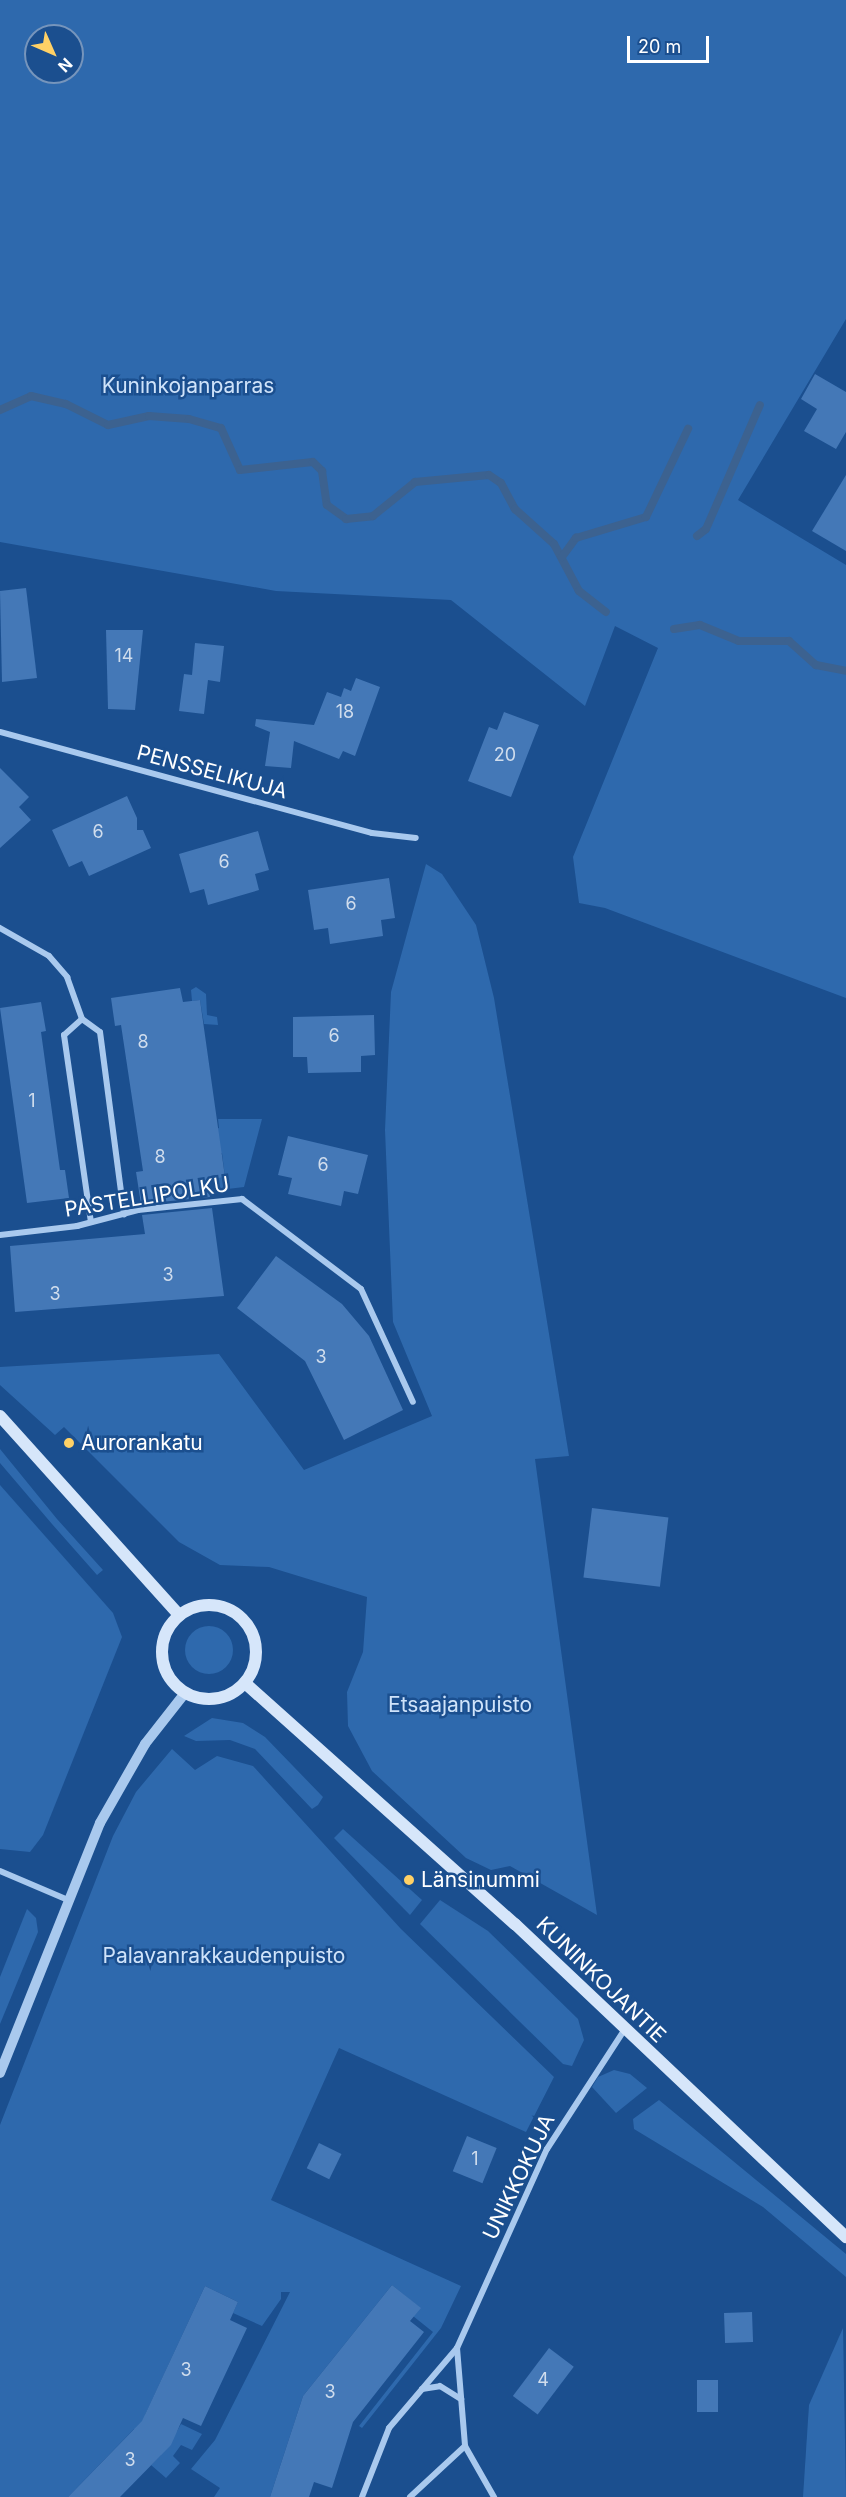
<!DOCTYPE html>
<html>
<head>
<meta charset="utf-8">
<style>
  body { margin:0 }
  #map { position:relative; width:846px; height:2497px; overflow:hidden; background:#1b4f8f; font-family:Inter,sans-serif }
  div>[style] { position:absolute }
  .green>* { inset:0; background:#2e69ad }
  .round { border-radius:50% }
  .stream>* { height:8px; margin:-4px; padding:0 4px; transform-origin:4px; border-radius:4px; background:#3c6290 }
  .building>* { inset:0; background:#4478b7; transform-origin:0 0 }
  .minor>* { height:6px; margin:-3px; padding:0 3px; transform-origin:3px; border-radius:3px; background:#a9c9ee }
  .tertiary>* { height:10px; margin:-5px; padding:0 5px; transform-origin:5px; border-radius:5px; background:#a9c9ee }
  .secondary>* { height:12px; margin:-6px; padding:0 6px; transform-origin:6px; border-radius:6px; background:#d6e6fa }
  .secondary>.ring { margin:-6px; padding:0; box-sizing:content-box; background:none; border:12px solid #d6e6fa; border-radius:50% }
  .dots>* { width:16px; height:16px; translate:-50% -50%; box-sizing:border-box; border:3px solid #1b4f8f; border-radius:50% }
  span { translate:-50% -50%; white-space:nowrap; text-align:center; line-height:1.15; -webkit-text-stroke:5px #1b4f8f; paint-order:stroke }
  .number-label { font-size:18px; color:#d0dded }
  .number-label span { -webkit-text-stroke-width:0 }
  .park-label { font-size:21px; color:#cfe3fa }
  .street-label { font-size:21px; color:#fff }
  .poi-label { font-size:21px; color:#fff }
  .left { translate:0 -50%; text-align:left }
  .north { position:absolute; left:24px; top:24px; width:60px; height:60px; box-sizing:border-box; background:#1b4f8f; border:2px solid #7695bc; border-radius:50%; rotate:135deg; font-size:16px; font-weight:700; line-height:24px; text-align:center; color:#fff }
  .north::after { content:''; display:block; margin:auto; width:21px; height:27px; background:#ffd166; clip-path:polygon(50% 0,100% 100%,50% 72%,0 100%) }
  .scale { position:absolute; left:627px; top:36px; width:82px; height:27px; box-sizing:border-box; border:3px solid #fff; border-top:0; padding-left:8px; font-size:18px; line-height:21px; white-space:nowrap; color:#fff; -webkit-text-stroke:4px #1b4f8f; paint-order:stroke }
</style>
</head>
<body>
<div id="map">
  <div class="green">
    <i style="clip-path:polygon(evenodd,0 0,846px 0,846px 319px,738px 500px,846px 565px,846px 998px,605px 908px,579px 903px,573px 857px,658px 648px,615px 626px,585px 706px,451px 600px,276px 591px,0 542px,0 0,36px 36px,72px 36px,72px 72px,36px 72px,36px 36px)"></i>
    <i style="clip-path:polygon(426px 864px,442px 874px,476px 925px,494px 998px,569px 1456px,535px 1459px,597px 1915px,510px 1866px,491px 1870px,466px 1858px,372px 1771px,348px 1726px,347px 1692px,363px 1652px,367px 1597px,269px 1567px,220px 1565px,179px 1542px,64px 1427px,55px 1435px,0 1385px,0 1367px,219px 1354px,304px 1470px,432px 1416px,393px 1322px,385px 1130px,391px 992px)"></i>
    <i style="clip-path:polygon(196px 987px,206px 994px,207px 1015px,217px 1017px,218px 1025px,204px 1024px,200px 1000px,192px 1001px,191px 990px)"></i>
    <i style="clip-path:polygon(218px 1119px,262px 1119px,244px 1187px,219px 1190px,217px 1178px,225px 1177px,222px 1153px,214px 1154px,211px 1130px,219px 1128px)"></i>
    <i style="clip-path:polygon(0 1449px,57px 1519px,103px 1570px,97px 1575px,52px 1524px,0 1463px)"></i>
    <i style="clip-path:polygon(0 1485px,113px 1613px,122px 1637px,43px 1835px,30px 1852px,0 1849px)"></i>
    <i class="round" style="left:185px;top:1626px;width:48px;height:48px"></i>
    <i style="clip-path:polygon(212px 1718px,243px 1723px,265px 1737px,323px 1797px,318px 1805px,312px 1809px,255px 1749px,230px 1740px,196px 1741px,184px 1736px)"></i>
    <i style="clip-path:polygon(172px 1749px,195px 1770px,217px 1756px,253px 1766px,401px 1929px,554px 2077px,526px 2132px,339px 2048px,271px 2200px,461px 2286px,441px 2328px,362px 2428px,359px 2426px,433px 2332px,413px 2316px,420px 2308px,392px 2285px,303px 2396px,270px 2497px,214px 2497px,220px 2488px,191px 2469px,215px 2440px,290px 2292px,281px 2292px,281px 2299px,262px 2326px,233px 2313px,238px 2302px,205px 2286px,145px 2415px,177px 2431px,181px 2424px,202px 2434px,192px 2450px,181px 2445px,173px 2456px,180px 2463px,166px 2478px,151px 2465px,161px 2455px,134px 2429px,68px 2497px,0 2497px,0 2125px,113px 1836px,136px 1792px)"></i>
    <i style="clip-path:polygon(343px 1829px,422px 1900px,410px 1915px,334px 1838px)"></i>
    <i style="clip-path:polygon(440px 1900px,488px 1931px,578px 2019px,584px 2040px,572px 2066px,563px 2064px,420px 1924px)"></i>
    <i style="clip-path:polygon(27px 1909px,36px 1918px,38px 1932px,0 2024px,0 1977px)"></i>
    <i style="clip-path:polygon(614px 2070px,630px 2074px,647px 2088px,616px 2113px,592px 2087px,598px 2077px)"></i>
    <i style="clip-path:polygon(659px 2100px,846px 2254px,846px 2277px,763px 2207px,634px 2129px,633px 2119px)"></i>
    <i style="clip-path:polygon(843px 2328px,846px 2497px,803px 2497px,809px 2405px)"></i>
  </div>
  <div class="stream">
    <i style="left:0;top:410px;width:34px;rotate:-24deg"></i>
    <i style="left:31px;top:396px;width:36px;rotate:13deg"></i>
    <i style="left:66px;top:404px;width:47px;rotate:26.6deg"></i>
    <i style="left:108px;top:425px;width:42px;rotate:-12.4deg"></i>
    <i style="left:149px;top:416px;width:40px;rotate:4.3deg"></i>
    <i style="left:189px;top:419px;width:33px;rotate:16deg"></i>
    <i style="left:221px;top:428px;width:46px;rotate:65.7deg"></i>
    <i style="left:240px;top:470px;width:73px;rotate:-6.3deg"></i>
    <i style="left:313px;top:462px;width:13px;rotate:45deg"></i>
    <i style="left:322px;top:471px;width:34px;rotate:82deg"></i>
    <i style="left:327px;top:505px;width:24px;rotate:36deg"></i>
    <i style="left:346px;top:519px;width:27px;rotate:-6deg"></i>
    <i style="left:373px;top:516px;width:54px;rotate:-39deg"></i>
    <i style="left:415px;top:482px;width:74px;rotate:-5.4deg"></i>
    <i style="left:489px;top:475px;width:14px;rotate:34deg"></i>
    <i style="left:501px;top:483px;width:30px;rotate:62deg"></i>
    <i style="left:515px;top:509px;width:52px;rotate:41.9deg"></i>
    <i style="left:554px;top:544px;width:53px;rotate:62deg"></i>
    <i style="left:579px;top:591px;width:34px;rotate:38deg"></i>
    <i style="left:697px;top:536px;width:11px;rotate:-38deg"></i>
    <i style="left:706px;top:529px;width:135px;rotate:-66.5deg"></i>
    <i style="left:562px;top:557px;width:24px;rotate:-54deg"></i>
    <i style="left:576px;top:538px;width:73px;rotate:-16.7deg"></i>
    <i style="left:646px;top:517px;width:98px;rotate:-64.5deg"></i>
    <i style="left:674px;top:629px;width:26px;rotate:-9deg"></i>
    <i style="left:700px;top:625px;width:42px;rotate:22.3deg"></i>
    <i style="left:739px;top:641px;width:50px"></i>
    <i style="left:789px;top:641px;width:36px;rotate:42deg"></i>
    <i style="left:816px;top:665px;width:31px;rotate:11deg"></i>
  </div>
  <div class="building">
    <i style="clip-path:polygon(815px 374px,846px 392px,846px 432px,836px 449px,804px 431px,817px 409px,801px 399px)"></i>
    <i style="clip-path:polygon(846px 475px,846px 551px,812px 531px)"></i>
    <i style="clip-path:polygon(26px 588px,37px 678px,2px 682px,0 591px)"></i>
    <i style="clip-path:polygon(106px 630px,143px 630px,135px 710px,108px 709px)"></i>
    <i style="clip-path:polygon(195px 643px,224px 646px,220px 682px,208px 680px,204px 714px,179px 711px,184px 674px,192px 675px)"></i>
    <i style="clip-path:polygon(356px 678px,380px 687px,355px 756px,343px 751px,339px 759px,294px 741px,291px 768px,265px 766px,270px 732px,255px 726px,256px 719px,314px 725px,327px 692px,341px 697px,344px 688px,351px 691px)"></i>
    <i style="clip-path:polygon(504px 712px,539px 725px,511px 797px,468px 781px,489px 727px,497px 730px)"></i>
    <i style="clip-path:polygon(0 768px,29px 797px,19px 807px,31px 820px,0 848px)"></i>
    <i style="clip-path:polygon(127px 796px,137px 818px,137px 830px,143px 830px,151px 848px,89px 876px,82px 861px,69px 867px,52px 830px)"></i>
    <i style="clip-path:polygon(258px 831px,269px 870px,255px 874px,259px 890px,208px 905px,204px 889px,190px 893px,179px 854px)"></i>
    <i style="clip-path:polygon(389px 878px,395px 918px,381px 920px,383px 936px,330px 944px,328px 928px,314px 930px,308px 890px)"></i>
    <i style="clip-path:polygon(180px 988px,183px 1002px,200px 1000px,225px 1177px,207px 1180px,210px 1197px,141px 1204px,136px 1172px,143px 1171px,121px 1025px,115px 1026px,111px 998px)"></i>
    <i style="clip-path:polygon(41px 1002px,46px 1031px,41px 1032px,60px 1170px,65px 1170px,69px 1198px,27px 1203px,0 1008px)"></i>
    <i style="clip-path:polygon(374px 1015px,375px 1055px,361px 1056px,361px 1072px,308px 1073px,307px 1057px,293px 1057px,293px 1017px)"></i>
    <i style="clip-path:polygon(288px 1136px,368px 1155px,358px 1194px,344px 1191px,341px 1206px,288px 1194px,292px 1178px,278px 1175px)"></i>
    <i style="clip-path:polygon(212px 1208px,224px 1296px,15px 1312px,10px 1246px,145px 1234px,142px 1215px)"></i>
    <i style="clip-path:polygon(276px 1256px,342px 1304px,369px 1336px,403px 1410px,344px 1440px,305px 1361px,237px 1308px)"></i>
    <i style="left:592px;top:1508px;width:77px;height:70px;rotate:7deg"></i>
    <i style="left:467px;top:2136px;width:32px;height:38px;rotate:22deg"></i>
    <i style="left:319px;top:2143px;width:25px;height:28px;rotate:26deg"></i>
    <i style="clip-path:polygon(392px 2285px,421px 2308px,410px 2321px,424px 2332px,353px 2422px,332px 2488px,314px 2482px,309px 2497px,270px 2497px,303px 2396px)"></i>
    <i style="clip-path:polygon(205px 2286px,238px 2302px,230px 2320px,247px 2328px,201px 2426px,183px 2418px,171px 2445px,120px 2497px,68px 2497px,142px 2421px)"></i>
    <i style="left:752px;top:2312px;width:30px;height:28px;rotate:88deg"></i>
    <i style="left:549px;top:2348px;width:31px;height:60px;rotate:37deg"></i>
    <i style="left:697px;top:2380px;width:21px;height:32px"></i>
  </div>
  <div class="minor">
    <i style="left:0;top:732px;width:385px;rotate:15.2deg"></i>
    <i style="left:372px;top:833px;width:44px;rotate:6.5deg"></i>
    <i style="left:0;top:928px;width:56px;rotate:29.7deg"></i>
    <i style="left:49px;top:956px;width:28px;rotate:49deg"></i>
    <i style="left:67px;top:977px;width:45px;rotate:70.3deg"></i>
    <i style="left:82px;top:1019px;width:22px;rotate:36deg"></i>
    <i style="left:100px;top:1032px;width:184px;rotate:82.5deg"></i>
    <i style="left:82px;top:1019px;width:24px;rotate:138deg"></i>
    <i style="left:64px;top:1035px;width:189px;rotate:81.8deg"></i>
    <i style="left:0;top:1235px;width:78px;rotate:-6.7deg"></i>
    <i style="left:77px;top:1226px;width:63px;rotate:-14.7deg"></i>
    <i style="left:138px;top:1210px;width:105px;rotate:-6deg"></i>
    <i style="left:242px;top:1199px;width:149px;rotate:37.1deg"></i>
    <i style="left:361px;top:1289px;width:124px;rotate:65.3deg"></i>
    <i style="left:0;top:1871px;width:74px;rotate:23.1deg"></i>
    <i style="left:457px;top:2348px;width:98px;rotate:85.3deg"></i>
    <i style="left:465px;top:2446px;width:59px;rotate:60.4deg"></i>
    <i style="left:422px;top:2389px;width:18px;rotate:-9deg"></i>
    <i style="left:440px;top:2386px;width:25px;rotate:32deg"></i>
    <i style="left:362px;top:2497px;width:74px;rotate:-68.6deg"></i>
    <i style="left:389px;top:2428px;width:105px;rotate:-49.6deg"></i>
    <i style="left:457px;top:2348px;width:218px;rotate:-65.7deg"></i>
    <i style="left:547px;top:2149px;width:143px;rotate:-57deg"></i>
    <i style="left:410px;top:2497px;width:75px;rotate:-42.8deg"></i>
  </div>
  <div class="tertiary">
    <i style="left:0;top:2073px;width:269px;rotate:-68.2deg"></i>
    <i style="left:100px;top:1823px;width:91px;rotate:-60.3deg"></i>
    <i style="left:145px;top:1744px;width:65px;rotate:-51.9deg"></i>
  </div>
  <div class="secondary">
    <i style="left:0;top:1416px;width:268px;rotate:48deg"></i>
    <i class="ring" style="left:162px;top:1605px;width:82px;height:82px"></i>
    <i style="left:245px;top:1683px;width:362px;rotate:41.8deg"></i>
    <i style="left:515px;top:1924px;width:456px;rotate:43.4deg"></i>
  </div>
  <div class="dots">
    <i style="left:69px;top:1443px;background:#ffd166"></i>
    <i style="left:409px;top:1880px;background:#ffd166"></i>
  </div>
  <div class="number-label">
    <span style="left:124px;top:656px">14</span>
    <span style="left:345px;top:712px">18</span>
    <span style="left:505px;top:755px">20</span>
    <span style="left:98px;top:832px">6</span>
    <span style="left:224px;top:862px">6</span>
    <span style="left:351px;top:904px">6</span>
    <span style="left:334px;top:1036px">6</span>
    <span style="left:143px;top:1042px">8</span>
    <span style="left:32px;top:1101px">1</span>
    <span style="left:160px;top:1157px">8</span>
    <span style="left:323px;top:1165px">6</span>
    <span style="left:168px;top:1275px">3</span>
    <span style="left:55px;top:1294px">3</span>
    <span style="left:321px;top:1357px">3</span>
    <span style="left:475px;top:2159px">1</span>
    <span style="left:186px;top:2370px">3</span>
    <span style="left:543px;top:2380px">4</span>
    <span style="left:330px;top:2392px">3</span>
    <span style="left:130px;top:2460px">3</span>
  </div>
  <div class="park-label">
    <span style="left:188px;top:386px">Kuninkojanparras</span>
    <span style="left:460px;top:1705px">Etsaajanpuisto</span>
    <span style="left:224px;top:1956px">Palavanrakkaudenpuisto</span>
  </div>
  <div class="street-label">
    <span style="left:212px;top:772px;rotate:15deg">PENSSELIKUJA</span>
    <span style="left:147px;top:1197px;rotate:-9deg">PASTELLIPOLKU</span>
    <span style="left:601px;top:1980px;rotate:44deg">KUNINKOJANTIE</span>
    <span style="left:519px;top:2177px;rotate:-64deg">UNIKKOKUJA</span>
  </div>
  <div class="poi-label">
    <span class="left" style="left:81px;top:1443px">Aurorankatu</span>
    <span class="left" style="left:421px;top:1880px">Länsinummi</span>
  </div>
  <div class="north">N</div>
  <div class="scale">20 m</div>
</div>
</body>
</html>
